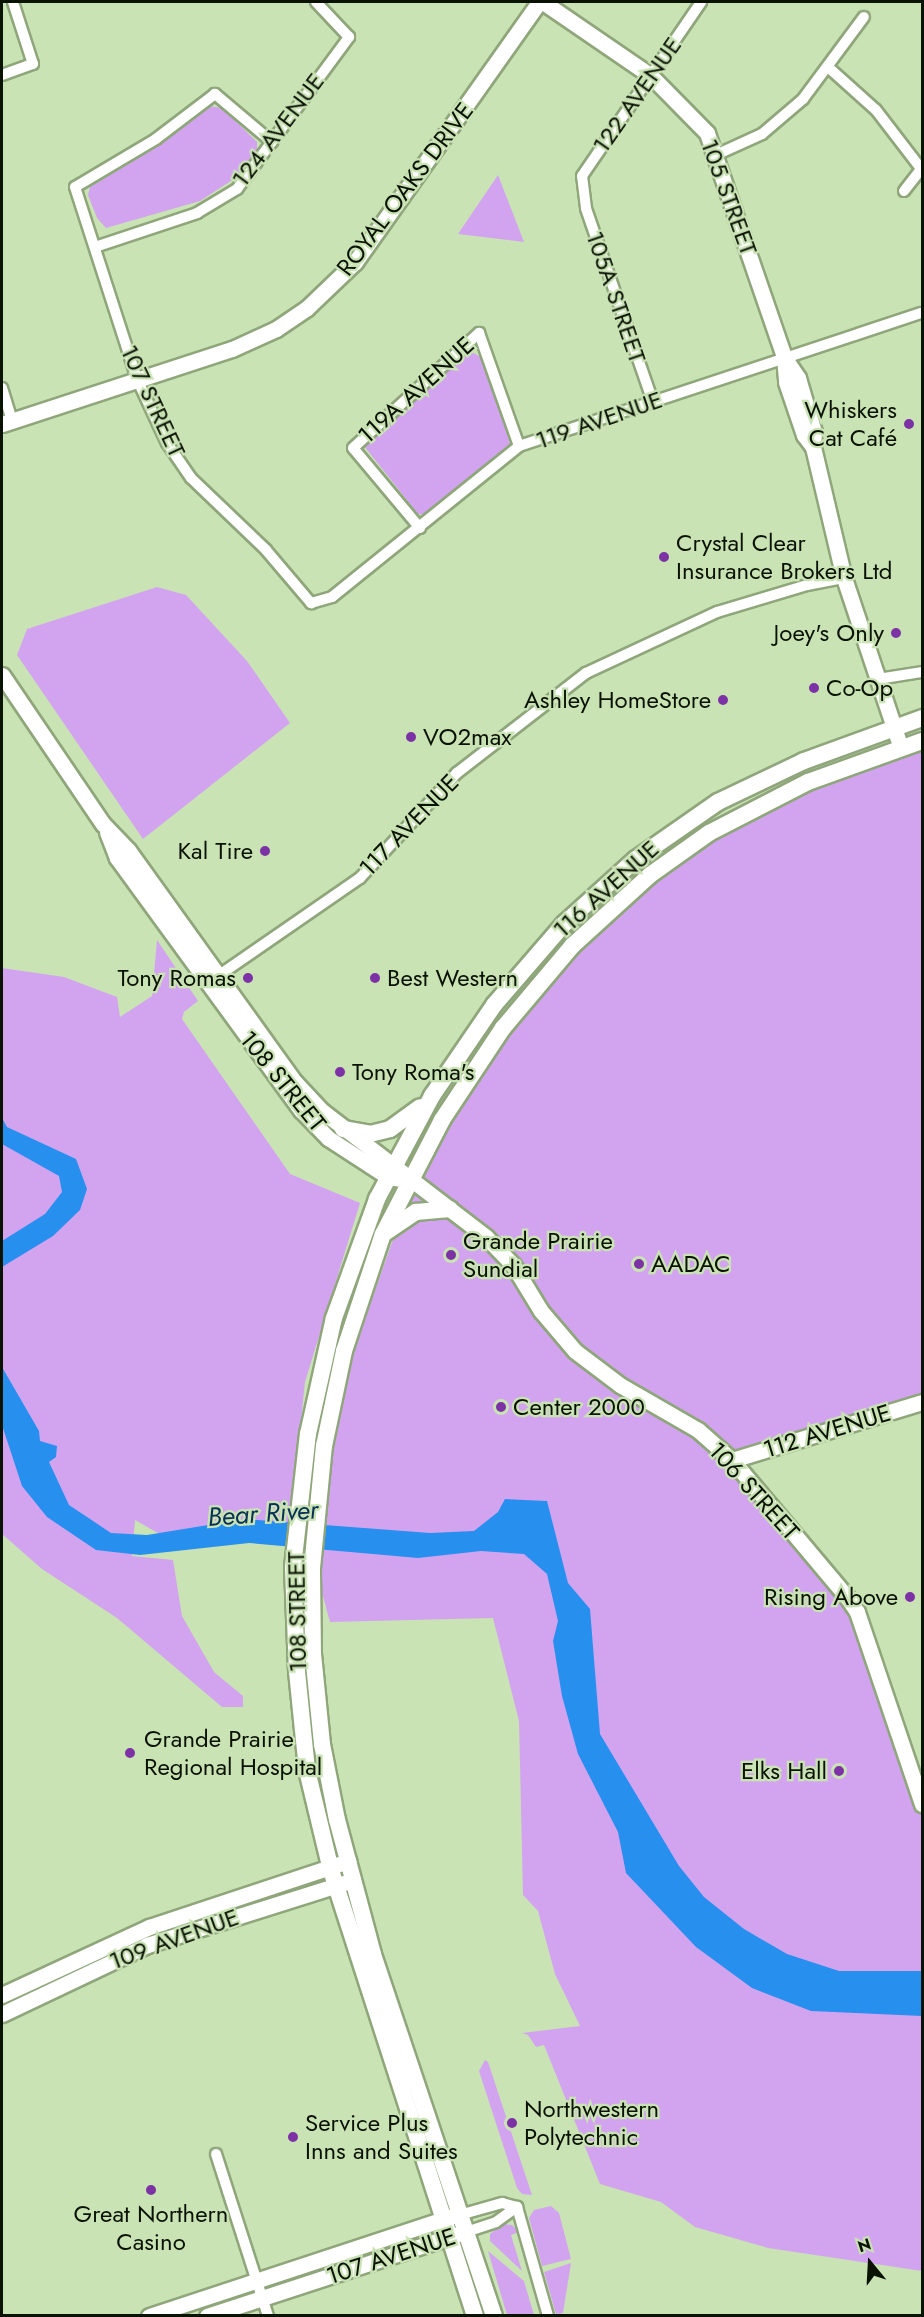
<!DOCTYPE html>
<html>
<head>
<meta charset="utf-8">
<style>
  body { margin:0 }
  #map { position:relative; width:924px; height:2317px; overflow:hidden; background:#cae3b5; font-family:Jost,sans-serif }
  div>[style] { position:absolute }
  .green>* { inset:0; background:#d2a4f0 }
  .water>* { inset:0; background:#278fee }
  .roads { filter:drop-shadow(2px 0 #8fa67b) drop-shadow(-2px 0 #8fa67b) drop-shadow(0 2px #8fa67b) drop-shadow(0 -2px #8fa67b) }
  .street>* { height:10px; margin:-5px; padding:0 5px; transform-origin:5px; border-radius:5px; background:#fff }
  .secondary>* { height:15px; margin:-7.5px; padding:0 7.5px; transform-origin:7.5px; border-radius:7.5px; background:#fff }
  .primary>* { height:16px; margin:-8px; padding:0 8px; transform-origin:8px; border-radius:8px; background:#fff }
  .dots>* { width:16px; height:16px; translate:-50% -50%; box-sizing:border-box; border:3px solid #cae3b5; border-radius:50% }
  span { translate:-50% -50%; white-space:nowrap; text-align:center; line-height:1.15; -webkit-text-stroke:4.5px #cae3b5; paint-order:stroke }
  .street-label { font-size:24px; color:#0a1204 }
  .poi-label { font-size:24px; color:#0a1204 }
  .right { translate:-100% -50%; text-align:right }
  .left { translate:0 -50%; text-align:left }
  .water-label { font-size:26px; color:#093157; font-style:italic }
  .frame { position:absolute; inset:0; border:3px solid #0a1204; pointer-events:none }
  .north { position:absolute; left:840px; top:2233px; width:60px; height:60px; -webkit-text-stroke:4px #cae3b5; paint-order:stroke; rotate:342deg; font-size:16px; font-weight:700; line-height:24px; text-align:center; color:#0a1204 }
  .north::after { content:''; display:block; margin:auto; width:21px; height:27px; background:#0a1204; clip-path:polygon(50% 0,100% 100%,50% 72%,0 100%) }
</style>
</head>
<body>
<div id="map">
  <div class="green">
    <i style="clip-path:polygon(209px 106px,222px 108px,257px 142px,257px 154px,237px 177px,200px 201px,106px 228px,97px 218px,88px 195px,90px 187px,151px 150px)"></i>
    <i style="clip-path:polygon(498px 175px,524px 242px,458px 234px)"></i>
    <i style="clip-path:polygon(469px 350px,482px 358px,512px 449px,429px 515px,418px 514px,364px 446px)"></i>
    <i style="clip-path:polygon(157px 587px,186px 595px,247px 661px,290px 723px,143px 839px,17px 655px,27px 629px)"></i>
    <i style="clip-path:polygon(922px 741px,922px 1394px,717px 1459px,832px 1565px,849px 1588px,922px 1797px,922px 2271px,768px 2248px,695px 2227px,661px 2202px,600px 2184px,544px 2045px,536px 2047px,528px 2035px,522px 2033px,580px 2026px,555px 1974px,538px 1911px,523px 1895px,519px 1721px,493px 1618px,330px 1622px,321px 1589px,327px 1470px,344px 1379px,423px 1154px,547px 973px,709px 833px)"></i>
    <i style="clip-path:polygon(157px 940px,198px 1001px,184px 1012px,182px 1019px,290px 1174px,360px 1203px,305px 1382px,289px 1536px,179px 1545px,135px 1520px,132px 1556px,173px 1560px,182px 1616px,214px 1672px,243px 1696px,243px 1707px,222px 1707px,117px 1618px,42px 1569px,2px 1534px,2px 968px,64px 977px,117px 997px,120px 1017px,152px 996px)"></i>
    <i style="clip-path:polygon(485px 2060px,488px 2062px,532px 2195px,522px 2194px,517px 2188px,479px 2071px)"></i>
    <i style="clip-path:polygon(551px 2206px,559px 2213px,571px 2259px,542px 2266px,529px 2218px,534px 2210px)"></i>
    <i style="clip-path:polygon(503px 2224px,512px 2225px,519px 2232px,511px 2235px,522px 2271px,490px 2241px,490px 2234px)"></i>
    <i style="clip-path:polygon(488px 2251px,524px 2281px,534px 2315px,507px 2315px)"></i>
    <i style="clip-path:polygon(571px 2263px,563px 2313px,556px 2314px,544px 2272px)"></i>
  </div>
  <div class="water">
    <i style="clip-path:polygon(2px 1118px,7px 1127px,76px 1159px,87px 1189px,80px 1210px,53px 1236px,2px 1267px,2px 1241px,45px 1214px,62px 1192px,59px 1176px,2px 1144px)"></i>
    <i style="clip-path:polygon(2px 1367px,39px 1431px,40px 1441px,57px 1446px,56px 1457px,49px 1462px,69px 1505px,111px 1533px,147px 1535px,245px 1519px,430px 1533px,474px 1531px,498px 1512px,505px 1499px,547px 1501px,568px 1583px,590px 1609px,600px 1734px,679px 1866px,704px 1897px,744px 1929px,787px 1954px,839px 1971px,922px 1971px,922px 2016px,811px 2011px,752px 1988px,696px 1947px,626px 1873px,618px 1832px,578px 1754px,562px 1696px,553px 1641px,558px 1621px,547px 1574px,524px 1554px,481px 1551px,418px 1558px,249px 1543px,140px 1555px,96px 1550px,47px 1517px,22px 1486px,2px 1425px)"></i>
  </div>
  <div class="roads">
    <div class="street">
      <i style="left:828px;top:67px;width:64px;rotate:41.9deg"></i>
      <i style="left:876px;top:110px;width:76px;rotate:52.5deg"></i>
      <i style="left:2px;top:75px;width:33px;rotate:-20deg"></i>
      <i style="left:33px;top:64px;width:65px;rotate:-107.9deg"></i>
      <i style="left:272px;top:142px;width:75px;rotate:-139.9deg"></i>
      <i style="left:215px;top:94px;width:74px;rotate:142.7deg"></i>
      <i style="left:156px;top:139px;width:94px;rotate:149.3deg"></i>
      <i style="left:75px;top:187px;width:202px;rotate:72.1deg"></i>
      <i style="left:137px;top:379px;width:71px;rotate:64.9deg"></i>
      <i style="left:167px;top:443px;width:42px;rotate:55.6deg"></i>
      <i style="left:191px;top:478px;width:104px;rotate:43.8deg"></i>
      <i style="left:266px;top:550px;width:70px;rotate:49.7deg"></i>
      <i style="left:311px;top:603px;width:22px;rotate:-16deg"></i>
      <i style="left:332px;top:597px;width:240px;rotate:-38.9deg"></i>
      <i style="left:519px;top:446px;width:424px;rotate:-18.3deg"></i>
      <i style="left:718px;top:154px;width:48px;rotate:-24.4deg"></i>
      <i style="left:762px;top:134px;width:54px;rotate:-40.5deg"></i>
      <i style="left:803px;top:99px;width:102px;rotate:-53.4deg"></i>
      <i style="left:904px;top:191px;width:29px;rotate:-52deg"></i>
      <i style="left:95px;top:247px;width:108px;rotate:-18.4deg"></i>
      <i style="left:197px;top:213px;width:47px;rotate:-31deg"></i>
      <i style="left:237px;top:189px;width:189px;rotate:-53.6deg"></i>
      <i style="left:349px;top:37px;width:48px;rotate:-133.3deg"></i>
      <i style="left:2px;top:388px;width:34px;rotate:73deg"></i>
      <i style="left:653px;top:402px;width:205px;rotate:-109.1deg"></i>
      <i style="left:586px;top:208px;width:32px;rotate:-97deg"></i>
      <i style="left:582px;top:176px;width:211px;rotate:-55.6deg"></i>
      <i style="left:420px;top:528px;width:104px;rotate:-129.9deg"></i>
      <i style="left:353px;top:448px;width:171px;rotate:-42.4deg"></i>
      <i style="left:479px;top:333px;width:120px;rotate:70.5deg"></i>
      <i style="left:878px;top:679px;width:45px;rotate:-9deg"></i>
      <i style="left:215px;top:978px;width:176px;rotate:-34.6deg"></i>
      <i style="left:360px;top:878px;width:143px;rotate:-47.3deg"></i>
      <i style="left:457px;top:773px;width:163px;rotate:-37.8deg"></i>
      <i style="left:586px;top:673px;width:145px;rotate:-25deg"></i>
      <i style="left:717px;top:612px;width:94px;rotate:-16.7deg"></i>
      <i style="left:807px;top:585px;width:38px;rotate:-11deg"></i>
      <i style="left:216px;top:2154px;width:170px;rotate:72.2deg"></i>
      <i style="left:517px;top:2207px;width:113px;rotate:74.1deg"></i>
      <i style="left:463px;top:2214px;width:41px;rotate:-15.8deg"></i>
      <i style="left:502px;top:2203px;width:16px;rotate:15deg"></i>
      <i style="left:469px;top:2231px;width:28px;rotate:-18deg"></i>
      <i style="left:496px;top:2222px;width:26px;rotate:-36deg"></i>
    </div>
    <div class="secondary">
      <i style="left:543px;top:2px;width:131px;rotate:34.4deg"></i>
      <i style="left:651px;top:76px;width:80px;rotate:45.5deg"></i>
      <i style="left:707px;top:133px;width:237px;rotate:71deg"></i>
      <i style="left:784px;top:357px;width:25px;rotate:85deg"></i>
      <i style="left:786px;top:382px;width:56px;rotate:71.2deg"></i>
      <i style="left:804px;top:435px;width:15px;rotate:53deg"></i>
      <i style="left:786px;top:360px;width:22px;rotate:56deg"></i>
      <i style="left:798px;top:378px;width:56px;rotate:73.5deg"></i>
      <i style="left:814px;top:432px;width:15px;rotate:94deg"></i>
      <i style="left:813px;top:447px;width:135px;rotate:76.7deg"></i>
      <i style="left:844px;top:578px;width:179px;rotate:71.5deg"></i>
      <i style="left:2px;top:424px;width:242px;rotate:-18.1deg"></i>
      <i style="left:232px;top:349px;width:48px;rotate:-24.4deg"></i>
      <i style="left:276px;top:329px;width:37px;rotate:-34deg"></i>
      <i style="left:307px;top:308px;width:66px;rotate:-43.8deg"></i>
      <i style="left:355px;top:262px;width:319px;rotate:-54.7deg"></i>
      <i style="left:2px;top:675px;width:180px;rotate:55.9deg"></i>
      <i style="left:103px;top:824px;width:36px;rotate:46deg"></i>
      <i style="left:128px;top:850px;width:286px;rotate:54.3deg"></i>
      <i style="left:295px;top:1082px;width:40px;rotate:47deg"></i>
      <i style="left:322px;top:1111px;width:207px;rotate:37.5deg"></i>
      <i style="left:486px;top:1237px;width:39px;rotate:46deg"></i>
      <i style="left:513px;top:1265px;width:54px;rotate:58.7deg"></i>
      <i style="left:541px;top:1311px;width:52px;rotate:49.6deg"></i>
      <i style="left:575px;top:1351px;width:56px;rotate:37.1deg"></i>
      <i style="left:620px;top:1385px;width:90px;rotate:30deg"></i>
      <i style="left:698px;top:1430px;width:45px;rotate:41.4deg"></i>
      <i style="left:732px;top:1460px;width:179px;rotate:50deg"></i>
      <i style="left:847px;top:1597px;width:18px;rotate:56deg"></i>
      <i style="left:857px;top:1612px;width:203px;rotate:71.3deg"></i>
      <i style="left:107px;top:832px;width:28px;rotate:69deg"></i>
      <i style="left:117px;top:858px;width:312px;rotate:53.9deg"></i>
      <i style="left:301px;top:1110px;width:39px;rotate:46deg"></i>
      <i style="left:328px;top:1138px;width:72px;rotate:33deg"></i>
      <i style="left:388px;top:1177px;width:12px;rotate:9deg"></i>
      <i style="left:732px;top:1460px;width:199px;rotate:-17deg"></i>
      <i style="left:2px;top:1995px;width:162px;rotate:-24.8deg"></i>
      <i style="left:149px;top:1927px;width:210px;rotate:-18.3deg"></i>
      <i style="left:2px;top:2014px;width:161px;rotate:-25.4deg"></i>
      <i style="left:147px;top:1945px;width:216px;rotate:-17.5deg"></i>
      <i style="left:149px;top:2316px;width:321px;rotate:-18.2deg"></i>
      <i style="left:207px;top:2316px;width:267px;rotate:-18.1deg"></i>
    </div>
    <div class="primary">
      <i style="left:343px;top:1129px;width:27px;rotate:10deg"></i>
      <i style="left:370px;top:1134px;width:21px;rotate:-14deg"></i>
      <i style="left:390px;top:1129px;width:37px;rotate:-36deg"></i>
      <i style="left:386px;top:1232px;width:36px;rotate:-34deg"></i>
      <i style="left:416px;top:1212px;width:34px;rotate:-5deg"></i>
      <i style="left:475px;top:2316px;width:473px;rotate:-107.9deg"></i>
      <i style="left:330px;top:1866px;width:99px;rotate:-103.5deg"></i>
      <i style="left:307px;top:1770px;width:99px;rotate:-95.8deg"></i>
      <i style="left:297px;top:1672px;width:105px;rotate:-92.2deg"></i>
      <i style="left:293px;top:1567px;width:134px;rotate:-83.6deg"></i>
      <i style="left:308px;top:1434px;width:119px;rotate:-77.4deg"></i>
      <i style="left:334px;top:1318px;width:127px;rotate:-70.1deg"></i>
      <i style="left:377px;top:1199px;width:117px;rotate:-61.9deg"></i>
      <i style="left:432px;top:1096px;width:110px;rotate:-55.7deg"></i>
      <i style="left:494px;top:1005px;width:107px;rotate:-49.2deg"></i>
      <i style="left:564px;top:924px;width:97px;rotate:-42.1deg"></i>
      <i style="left:636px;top:859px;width:100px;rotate:-34.8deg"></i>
      <i style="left:718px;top:802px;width:95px;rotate:-25.5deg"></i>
      <i style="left:804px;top:761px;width:126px;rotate:-20deg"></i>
      <i style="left:494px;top:2316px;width:382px;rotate:-108.5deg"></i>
      <i style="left:373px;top:1954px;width:139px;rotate:-105deg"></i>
      <i style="left:337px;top:1820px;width:77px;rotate:-101.2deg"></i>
      <i style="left:322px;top:1744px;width:90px;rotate:-95.7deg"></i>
      <i style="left:313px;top:1654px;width:86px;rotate:-90.7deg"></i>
      <i style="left:312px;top:1568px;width:123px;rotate:-84.4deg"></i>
      <i style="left:324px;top:1446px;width:97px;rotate:-78.1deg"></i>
      <i style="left:344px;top:1351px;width:123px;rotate:-71.6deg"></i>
      <i style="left:383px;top:1234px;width:128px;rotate:-62.6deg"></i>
      <i style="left:442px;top:1120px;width:110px;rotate:-56.5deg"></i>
      <i style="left:503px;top:1028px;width:107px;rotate:-49.9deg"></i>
      <i style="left:572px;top:946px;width:105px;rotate:-42.3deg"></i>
      <i style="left:650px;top:875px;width:72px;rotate:-35.4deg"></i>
      <i style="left:709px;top:833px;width:111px;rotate:-27.3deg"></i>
      <i style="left:808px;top:782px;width:121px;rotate:-19.8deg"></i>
    </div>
  </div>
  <div class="dots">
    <i style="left:909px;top:424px;background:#7c32a4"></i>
    <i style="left:664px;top:557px;background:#7c32a4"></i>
    <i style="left:896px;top:633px;background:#7c32a4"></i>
    <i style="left:814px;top:688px;background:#7c32a4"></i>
    <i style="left:723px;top:700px;background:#7c32a4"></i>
    <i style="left:411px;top:737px;background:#7c32a4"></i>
    <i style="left:265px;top:851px;background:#7c32a4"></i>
    <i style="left:248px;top:978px;background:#7c32a4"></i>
    <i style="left:375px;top:978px;background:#7c32a4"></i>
    <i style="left:340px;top:1072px;background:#7c32a4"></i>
    <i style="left:451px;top:1255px;background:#7c32a4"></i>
    <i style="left:639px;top:1264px;background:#7c32a4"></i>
    <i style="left:501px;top:1407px;background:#7c32a4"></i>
    <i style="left:910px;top:1597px;background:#7c32a4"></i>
    <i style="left:130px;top:1753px;background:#7c32a4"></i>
    <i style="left:839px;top:1771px;background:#7c32a4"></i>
    <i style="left:512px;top:2123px;background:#7c32a4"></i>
    <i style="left:293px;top:2137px;background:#7c32a4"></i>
    <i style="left:151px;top:2190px;background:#7c32a4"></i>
  </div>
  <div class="street-label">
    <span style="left:637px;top:95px;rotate:-55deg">122 AVENUE</span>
    <span style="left:278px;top:130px;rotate:-53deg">124 AVENUE</span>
    <span style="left:405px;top:189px;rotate:-53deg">ROYAL OAKS DRIVE</span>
    <span style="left:729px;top:197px;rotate:70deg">105 STREET</span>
    <span style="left:616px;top:297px;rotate:71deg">105A STREET</span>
    <span style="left:416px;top:390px;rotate:-42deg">119A AVENUE</span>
    <span style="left:153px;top:401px;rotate:65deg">107 STREET</span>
    <span style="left:599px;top:420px;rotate:-19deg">119 AVENUE</span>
    <span style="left:409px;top:825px;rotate:-46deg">117 AVENUE</span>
    <span style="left:606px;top:889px;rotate:-42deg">116 AVENUE</span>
    <span style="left:283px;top:1081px;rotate:51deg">108 STREET</span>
    <span style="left:827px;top:1431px;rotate:-17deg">112 AVENUE</span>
    <span style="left:754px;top:1491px;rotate:48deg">106 STREET</span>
    <span style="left:297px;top:1612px;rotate:-91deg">108 STREET</span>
    <span style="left:174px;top:1939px;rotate:-20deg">109 AVENUE</span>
    <span style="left:391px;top:2256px;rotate:-18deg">107 AVENUE</span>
  </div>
  <div class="poi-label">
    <span class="right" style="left:897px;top:424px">Whiskers<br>Cat Café</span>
    <span class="left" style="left:676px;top:557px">Crystal Clear<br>Insurance Brokers Ltd</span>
    <span class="right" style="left:884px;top:633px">Joey's Only</span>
    <span class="left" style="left:826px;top:688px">Co-Op</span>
    <span class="right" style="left:711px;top:700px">Ashley HomeStore</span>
    <span class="left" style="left:423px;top:737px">VO2max</span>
    <span class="right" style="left:253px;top:851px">Kal Tire</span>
    <span class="right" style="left:236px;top:978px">Tony Romas</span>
    <span class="left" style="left:387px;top:978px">Best Western</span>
    <span class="left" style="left:352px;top:1072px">Tony Roma's</span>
    <span class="left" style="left:463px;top:1255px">Grande Prairie<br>Sundial</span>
    <span class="left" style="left:651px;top:1264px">AADAC</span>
    <span class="left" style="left:513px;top:1407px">Center 2000</span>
    <span class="right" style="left:898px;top:1597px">Rising Above</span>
    <span class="left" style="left:144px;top:1753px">Grande Prairie<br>Regional Hospital</span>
    <span class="right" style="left:827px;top:1771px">Elks Hall</span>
    <span class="left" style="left:524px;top:2123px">Northwestern<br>Polytechnic</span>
    <span class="left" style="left:305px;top:2137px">Service Plus<br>Inns and Suites</span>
    <span style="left:151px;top:2228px">Great Northern<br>Casino</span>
  </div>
  <div class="water-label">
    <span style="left:263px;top:1514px;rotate:-4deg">Bear River</span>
  </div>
  <div class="frame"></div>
  <div class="north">N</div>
</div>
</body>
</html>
